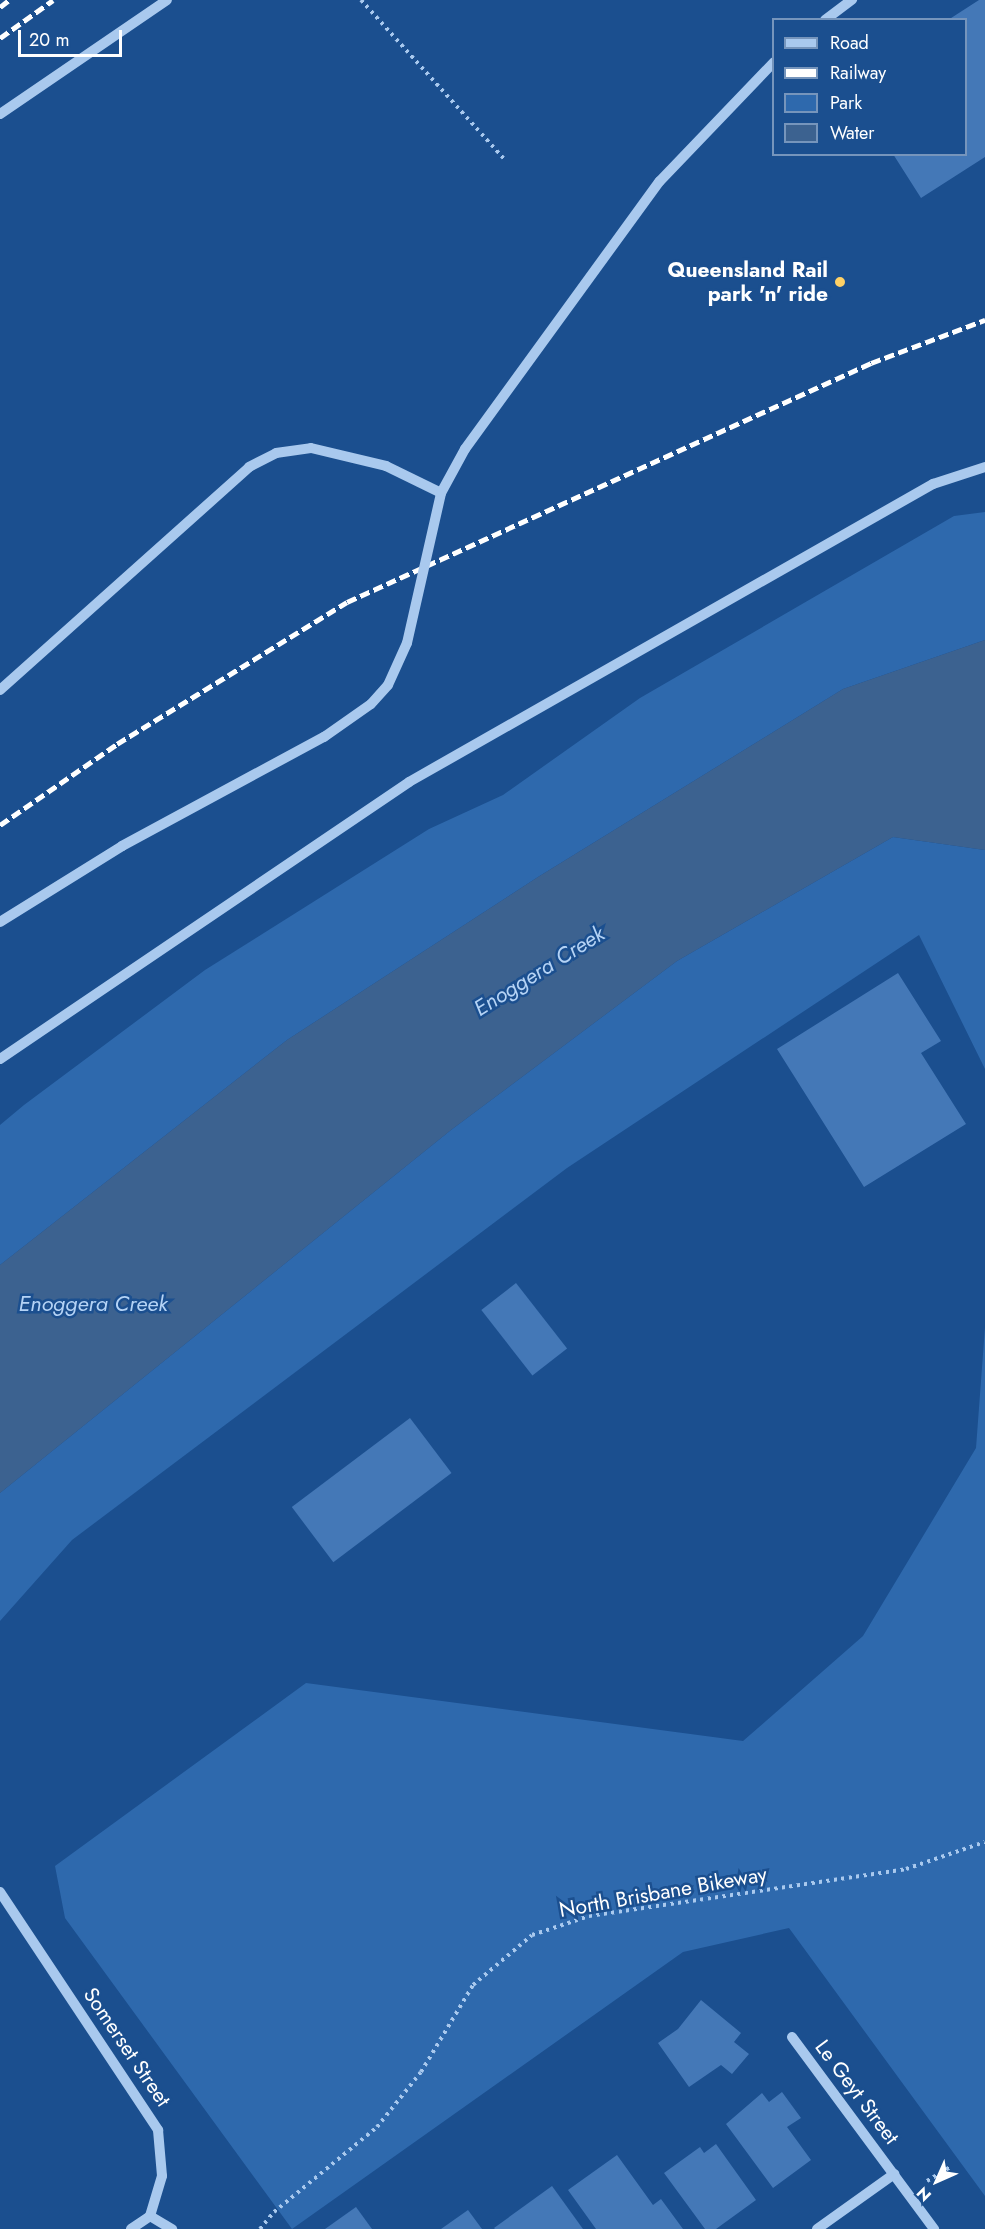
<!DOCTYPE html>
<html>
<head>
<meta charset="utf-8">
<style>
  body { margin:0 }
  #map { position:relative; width:985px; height:2229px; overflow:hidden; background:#1b4f8f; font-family:Jost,sans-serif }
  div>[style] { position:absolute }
  .green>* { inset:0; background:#2e69ad }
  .water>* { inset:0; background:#3c6290 }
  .building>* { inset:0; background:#4478b7; transform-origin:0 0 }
  .path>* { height:4px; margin-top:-2px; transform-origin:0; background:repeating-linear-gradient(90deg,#a9c9ee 0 3px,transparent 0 7.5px) }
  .minor>* { height:10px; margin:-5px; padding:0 5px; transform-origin:5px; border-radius:5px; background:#a9c9ee }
  .rail>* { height:4.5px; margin-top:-2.25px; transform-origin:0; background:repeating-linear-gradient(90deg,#fff 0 10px,transparent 0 14.5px) }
  .minor-bridge>* { height:10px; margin:-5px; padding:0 5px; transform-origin:5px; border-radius:5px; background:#a9c9ee }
  .dots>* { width:16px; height:16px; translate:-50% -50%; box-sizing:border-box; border:3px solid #1b4f8f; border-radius:50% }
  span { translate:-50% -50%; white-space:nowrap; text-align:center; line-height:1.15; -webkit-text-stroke:5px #1b4f8f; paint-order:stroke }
  .poi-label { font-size:21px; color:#fff; font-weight:700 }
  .right { translate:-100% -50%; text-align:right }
  .street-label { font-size:21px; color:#fff }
  .water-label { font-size:22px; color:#b5d3f5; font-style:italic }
  .legend { position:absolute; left:772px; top:18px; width:195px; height:138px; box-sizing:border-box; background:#1b4f8f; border:2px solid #7695bc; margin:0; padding:8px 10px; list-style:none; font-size:18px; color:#fff }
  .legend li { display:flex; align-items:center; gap:12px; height:30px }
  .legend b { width:30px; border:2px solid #7695bc }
  .north { position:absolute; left:907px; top:2151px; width:60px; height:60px; -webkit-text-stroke:4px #1b4f8f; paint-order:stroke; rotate:225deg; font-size:16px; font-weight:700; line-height:24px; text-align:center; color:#fff }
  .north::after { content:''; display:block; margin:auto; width:21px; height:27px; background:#fff; clip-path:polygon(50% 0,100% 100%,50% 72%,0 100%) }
  .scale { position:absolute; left:18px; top:30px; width:104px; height:27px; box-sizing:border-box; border:3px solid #fff; border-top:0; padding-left:8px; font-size:18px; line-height:21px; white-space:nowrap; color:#fff; -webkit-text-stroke:4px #1b4f8f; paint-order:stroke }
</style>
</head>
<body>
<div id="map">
  <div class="green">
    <i style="clip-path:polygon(985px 512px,985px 640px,843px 689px,538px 877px,287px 1040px,0 1265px,0 1125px,24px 1105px,205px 970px,429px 829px,503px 795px,640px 698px,954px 516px)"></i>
    <i style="clip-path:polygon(893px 837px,985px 850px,985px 1069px,919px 935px,567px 1168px,72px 1540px,0 1621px,0 1493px,451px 1130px,677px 961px)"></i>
    <i style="clip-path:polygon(985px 1327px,985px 2196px,789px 1928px,683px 1952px,292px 2229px,65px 1918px,55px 1866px,306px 1683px,743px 1741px,863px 1636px,976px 1448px)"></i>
  </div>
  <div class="water">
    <i style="clip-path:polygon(985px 640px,985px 850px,893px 837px,677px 961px,451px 1130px,0 1493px,0 1265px,287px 1040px,538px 877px,843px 689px)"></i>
  </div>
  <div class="building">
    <i style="clip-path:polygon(979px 0,985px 0,985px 157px,921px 198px,893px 154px,966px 154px,966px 20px,948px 20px)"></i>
    <i style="clip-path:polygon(898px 973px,941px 1041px,921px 1053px,966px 1124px,864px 1187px,777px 1049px)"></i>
    <i style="left:516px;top:1283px;width:83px;height:44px;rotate:52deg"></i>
    <i style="left:410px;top:1418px;width:69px;height:148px;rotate:53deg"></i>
    <i style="clip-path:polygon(701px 2000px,741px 2033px,734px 2042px,749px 2054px,732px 2074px,721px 2065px,689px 2087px,658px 2043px,678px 2029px)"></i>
    <i style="clip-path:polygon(782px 2092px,801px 2118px,787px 2127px,811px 2160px,773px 2188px,726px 2124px,762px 2093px,769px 2102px)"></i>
    <i style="clip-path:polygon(716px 2144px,756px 2200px,716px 2229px,705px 2229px,664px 2173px,700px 2147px,704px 2153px)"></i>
    <i style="clip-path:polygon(617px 2155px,653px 2205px,661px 2199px,683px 2229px,596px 2229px,568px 2190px)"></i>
    <i style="clip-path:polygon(552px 2186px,583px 2229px,495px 2229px,494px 2228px)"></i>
    <i style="clip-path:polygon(356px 2207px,372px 2229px,325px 2229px)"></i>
    <i style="clip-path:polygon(468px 2210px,482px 2229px,441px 2229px)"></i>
  </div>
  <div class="path">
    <i style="left:361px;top:0;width:215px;rotate:48deg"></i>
    <i style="left:927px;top:2181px;width:29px;rotate:-31deg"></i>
    <i style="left:260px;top:2229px;width:22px;rotate:-51deg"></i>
    <i style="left:274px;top:2212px;width:134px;rotate:-39.5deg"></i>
    <i style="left:377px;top:2127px;width:70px;rotate:-51.3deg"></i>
    <i style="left:421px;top:2072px;width:101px;rotate:-59.1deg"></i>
    <i style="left:473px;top:1985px;width:77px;rotate:-40.3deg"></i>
    <i style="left:532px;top:1935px;width:60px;rotate:-18.4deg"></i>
    <i style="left:589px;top:1916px;width:320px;rotate:-8.4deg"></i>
    <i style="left:906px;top:1869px;width:83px;rotate:-18.9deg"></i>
  </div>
  <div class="minor">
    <i style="left:825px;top:20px;width:34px;rotate:-37deg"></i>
    <i style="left:0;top:114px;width:202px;rotate:-34.3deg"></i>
    <i style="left:0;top:690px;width:334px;rotate:-41.8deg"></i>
    <i style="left:249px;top:467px;width:30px;rotate:-27deg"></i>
    <i style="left:276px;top:453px;width:35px;rotate:-8deg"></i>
    <i style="left:311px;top:448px;width:77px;rotate:13.5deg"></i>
    <i style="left:386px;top:466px;width:61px;rotate:26.1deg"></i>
    <i style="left:0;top:1059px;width:494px;rotate:-34.1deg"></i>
    <i style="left:409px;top:782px;width:603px;rotate:-29.63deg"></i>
    <i style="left:933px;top:484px;width:55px;rotate:-18.1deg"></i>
    <i style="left:0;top:1892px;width:286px;rotate:56.4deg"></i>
    <i style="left:158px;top:2130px;width:46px;rotate:85deg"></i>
    <i style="left:162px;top:2176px;width:42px;rotate:106.7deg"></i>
    <i style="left:792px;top:2037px;width:239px;rotate:53.5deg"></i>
    <i style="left:150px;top:2216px;width:26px;rotate:31deg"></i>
    <i style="left:131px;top:2229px;width:23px;rotate:-34deg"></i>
    <i style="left:817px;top:2229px;width:95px;rotate:-35.5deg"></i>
  </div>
  <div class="rail">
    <i style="left:0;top:7px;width:11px;rotate:-38deg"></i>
    <i style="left:0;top:38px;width:65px;rotate:-35.6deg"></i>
    <i style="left:0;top:825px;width:142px;rotate:-34.7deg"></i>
    <i style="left:117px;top:744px;width:270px;rotate:-31.7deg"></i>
    <i style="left:347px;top:602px;width:576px;rotate:-24.52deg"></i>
    <i style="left:871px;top:363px;width:122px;rotate:-20.7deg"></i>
  </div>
  <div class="minor-bridge">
    <i style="left:0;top:922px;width:144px;rotate:-31.9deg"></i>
    <i style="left:122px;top:846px;width:230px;rotate:-28.4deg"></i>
    <i style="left:324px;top:737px;width:57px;rotate:-35.1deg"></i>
    <i style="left:371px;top:704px;width:25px;rotate:-48deg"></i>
    <i style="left:388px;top:685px;width:46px;rotate:-65.7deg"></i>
    <i style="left:407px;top:643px;width:154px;rotate:-77.2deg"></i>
    <i style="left:441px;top:493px;width:50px;rotate:-61.4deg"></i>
    <i style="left:465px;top:449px;width:331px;rotate:-54deg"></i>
    <i style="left:660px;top:181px;width:165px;rotate:-46.2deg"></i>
  </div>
  <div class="dots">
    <i style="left:840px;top:282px;background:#ffd166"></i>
  </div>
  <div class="poi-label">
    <span class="right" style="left:828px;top:282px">Queensland Rail<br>park 'n' ride</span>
  </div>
  <div class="street-label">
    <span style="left:663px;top:1892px;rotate:-10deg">North Brisbane Bikeway</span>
    <span style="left:127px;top:2047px;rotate:56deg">Somerset Street</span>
    <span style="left:857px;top:2092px;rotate:53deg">Le Geyt Street</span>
  </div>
  <div class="water-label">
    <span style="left:539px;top:971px;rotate:-32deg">Enoggera Creek</span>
    <span style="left:93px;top:1304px">Enoggera Creek</span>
  </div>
  <ul class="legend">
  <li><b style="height:8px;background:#a9c9ee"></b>Road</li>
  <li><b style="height:8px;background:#fff"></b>Railway</li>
  <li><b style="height:16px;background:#2e69ad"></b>Park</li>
  <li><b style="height:16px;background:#3c6290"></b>Water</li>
  </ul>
  <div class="north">N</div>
  <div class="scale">20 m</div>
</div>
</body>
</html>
